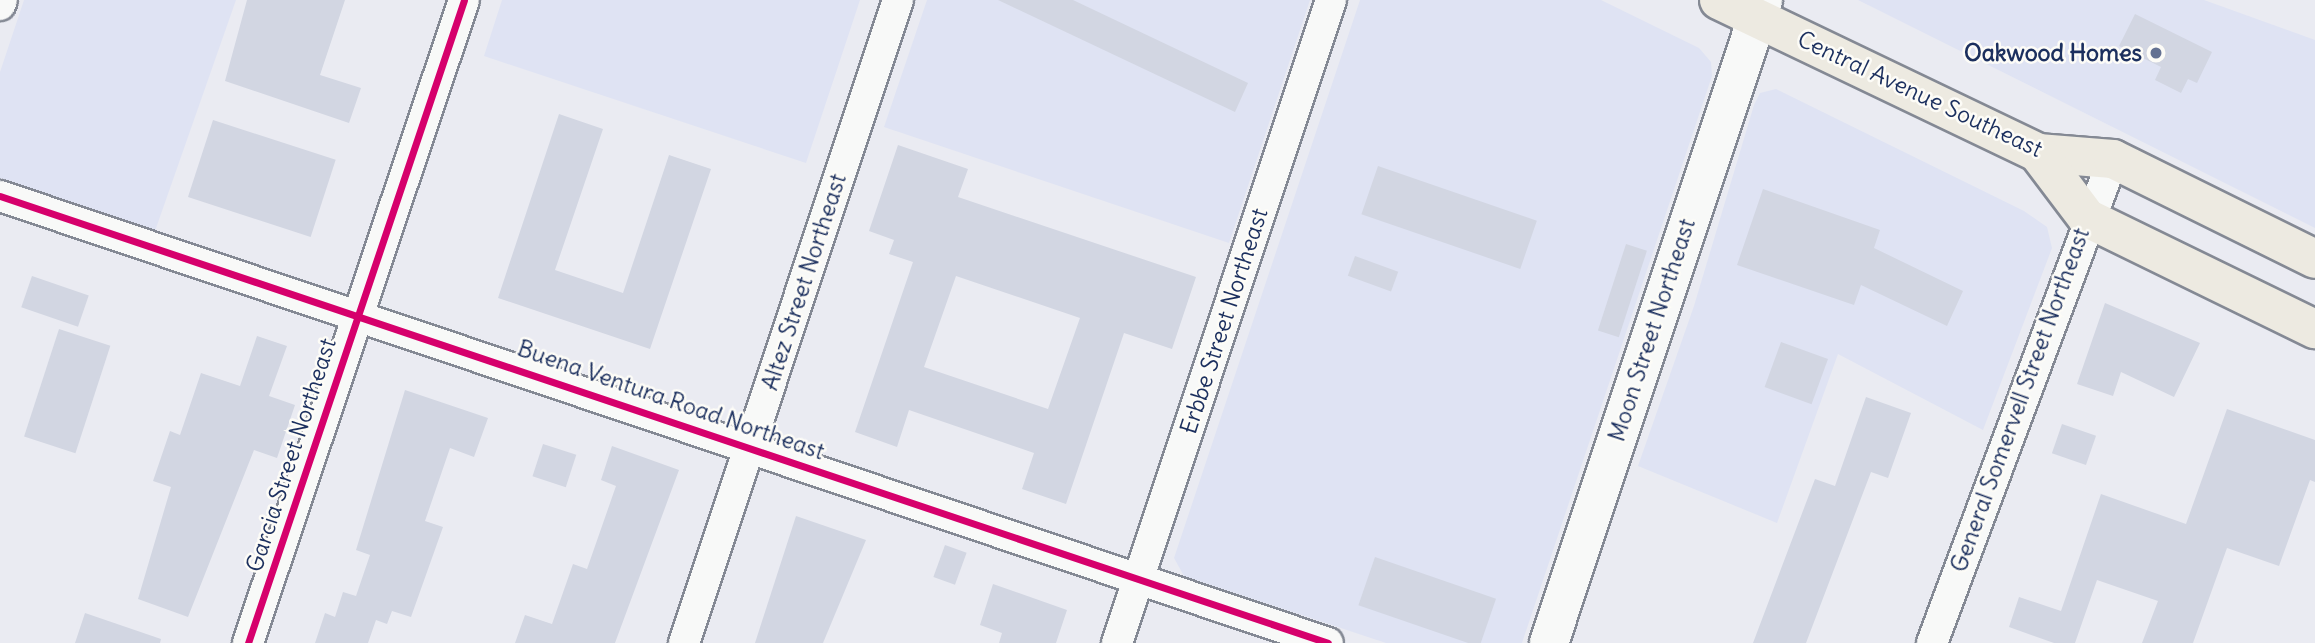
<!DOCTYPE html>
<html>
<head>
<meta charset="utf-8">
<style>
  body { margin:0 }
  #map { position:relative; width:2315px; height:643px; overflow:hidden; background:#eaebf2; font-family:Delius,sans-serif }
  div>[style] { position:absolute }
  .built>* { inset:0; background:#dfe3f3 }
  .building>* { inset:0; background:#d2d6e2; transform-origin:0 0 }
  .roads { filter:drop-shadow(2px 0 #848994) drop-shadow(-2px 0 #848994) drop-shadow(0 2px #848994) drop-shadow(0 -2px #848994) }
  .street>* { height:30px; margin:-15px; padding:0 15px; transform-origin:15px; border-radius:15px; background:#f8f9f8 }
  .secondary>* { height:38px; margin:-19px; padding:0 19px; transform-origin:19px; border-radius:19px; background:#f8f9f8 }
  .primary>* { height:38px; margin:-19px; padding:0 19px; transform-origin:19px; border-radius:19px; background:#edeae1 }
  .cycleway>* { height:7px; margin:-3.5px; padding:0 3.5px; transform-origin:3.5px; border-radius:3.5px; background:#d6006c }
  .dots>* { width:19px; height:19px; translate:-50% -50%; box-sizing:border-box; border:4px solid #fdfcf7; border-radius:50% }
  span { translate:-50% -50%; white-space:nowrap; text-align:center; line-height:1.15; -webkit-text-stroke:5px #fdfcf7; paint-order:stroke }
  .poi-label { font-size:23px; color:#1b2f5e; font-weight:700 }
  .right { translate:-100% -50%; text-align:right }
  .street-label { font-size:23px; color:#1b2f5e }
</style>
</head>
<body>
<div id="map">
  <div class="built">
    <i style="clip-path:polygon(24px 0,236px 0,155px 231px,0 178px,0 72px)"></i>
    <i style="clip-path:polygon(502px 0,860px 0,806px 163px,484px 56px)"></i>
    <i style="clip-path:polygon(927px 0,1310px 0,1229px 243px,884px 127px)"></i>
    <i style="clip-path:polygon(1360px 0,1601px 0,1699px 48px,1711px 62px,1712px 76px,1522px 643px,1386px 643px,1184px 576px,1174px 558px)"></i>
    <i style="clip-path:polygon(1858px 0,2204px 0,2315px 40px,2315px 228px)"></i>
    <i style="clip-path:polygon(1776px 89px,2024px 211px,2047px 227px,2052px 248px,1983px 430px,1838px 354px,1777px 523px,1638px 466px,1694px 306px,1754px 105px,1760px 93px)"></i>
  </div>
  <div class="building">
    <i style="clip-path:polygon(247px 0,345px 0,320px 75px,361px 88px,349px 123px,225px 81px)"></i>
    <i style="clip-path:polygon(998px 0,1073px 0,1248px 83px,1235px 112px)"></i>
    <i style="clip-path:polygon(2135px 14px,2212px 52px,2197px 83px,2188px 79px,2181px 93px,2155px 80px,2161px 67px,2119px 46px)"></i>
    <i style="clip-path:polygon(559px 114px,603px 129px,555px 270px,623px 293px,669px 155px,711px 169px,650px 349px,498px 298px)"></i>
    <i style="left:213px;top:120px;width:129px;height:81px;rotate:18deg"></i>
    <i style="clip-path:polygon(evenodd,898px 145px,968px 169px,958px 197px,1196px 277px,1172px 349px,1124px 333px,1066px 504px,1022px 489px,1034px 453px,909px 410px,897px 447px,855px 432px,913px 262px,889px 254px,894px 240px,869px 231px,898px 145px,956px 276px,1080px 318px,1048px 409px,924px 367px,956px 276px)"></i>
    <i style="left:1378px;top:166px;width:168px;height:51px;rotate:19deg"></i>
    <i style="clip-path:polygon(1763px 189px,1880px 230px,1874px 248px,1963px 291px,1947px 326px,1861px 285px,1854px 305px,1737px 265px)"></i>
    <i style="left:1626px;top:244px;width:22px;height:91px;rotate:18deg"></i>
    <i style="left:1355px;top:256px;width:46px;height:21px;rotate:20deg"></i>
    <i style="left:32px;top:276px;width:60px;height:33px;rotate:19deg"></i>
    <i style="clip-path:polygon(2105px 303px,2200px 343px,2174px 397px,2121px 372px,2113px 396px,2077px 384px)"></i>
    <i style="left:59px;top:329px;width:54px;height:113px;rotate:18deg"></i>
    <i style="clip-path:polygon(257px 336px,287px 346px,269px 396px,295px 405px,277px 458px,254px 450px,188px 617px,138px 599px,171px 487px,153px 481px,170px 431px,180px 435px,201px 373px,240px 386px)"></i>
    <i style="left:1781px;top:342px;width:50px;height:48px;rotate:20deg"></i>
    <i style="clip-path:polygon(405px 390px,488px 418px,474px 457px,450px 448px,425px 521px,443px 527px,411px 617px,392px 611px,387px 624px,376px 620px,368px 643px,315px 643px,325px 613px,335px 617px,343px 592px,356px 596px,370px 555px,356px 550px)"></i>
    <i style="clip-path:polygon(1866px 397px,1911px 413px,1888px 478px,1871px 472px,1806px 643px,1753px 643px,1815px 479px,1835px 486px)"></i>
    <i style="clip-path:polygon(2227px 409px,2315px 440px,2315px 482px,2310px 480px,2279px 566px,2227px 548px,2193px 643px,2142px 643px,2158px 601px,2097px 580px,2075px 643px,2054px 643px,2009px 627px,2019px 597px,2061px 611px,2101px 494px,2186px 524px)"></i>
    <i style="left:2062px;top:424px;width:36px;height:31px;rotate:19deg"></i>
    <i style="left:543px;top:444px;width:35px;height:34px;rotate:18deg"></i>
    <i style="clip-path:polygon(612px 446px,679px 470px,615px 643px,515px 643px,525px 615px,552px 624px,573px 564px,587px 569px,616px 486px,601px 480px)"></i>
    <i style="clip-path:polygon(796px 516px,866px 540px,823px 643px,755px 643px)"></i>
    <i style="left:945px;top:545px;width:23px;height:34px;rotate:20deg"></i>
    <i style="left:1375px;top:557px;width:128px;height:51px;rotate:19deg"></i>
    <i style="clip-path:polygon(993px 584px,1067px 610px,1056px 643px,999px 643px,1002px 633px,980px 625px)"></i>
    <i style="clip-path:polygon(85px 613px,161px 639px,160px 643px,75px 643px)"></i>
  </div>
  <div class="roads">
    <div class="street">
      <i style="left:0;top:5px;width:5px;rotate:-68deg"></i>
      <i style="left:0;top:196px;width:1401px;rotate:18.6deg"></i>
      <i style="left:248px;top:643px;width:678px;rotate:-71.43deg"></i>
      <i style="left:684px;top:643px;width:678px;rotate:-71.59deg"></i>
      <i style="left:1117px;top:643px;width:678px;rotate:-71.59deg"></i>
      <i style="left:1932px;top:643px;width:517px;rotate:-69.5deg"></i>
    </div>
    <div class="secondary">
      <i style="left:1549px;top:643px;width:678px;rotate:-71.59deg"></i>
    </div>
    <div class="primary">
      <i style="left:1719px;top:0;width:354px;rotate:25.6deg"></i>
      <i style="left:2038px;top:153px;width:75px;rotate:4.6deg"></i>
      <i style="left:2113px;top:159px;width:225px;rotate:26.3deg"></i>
      <i style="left:2038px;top:153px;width:81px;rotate:53deg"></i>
      <i style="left:2087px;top:218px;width:254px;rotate:26deg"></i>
    </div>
  </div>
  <div class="cycleway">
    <i style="left:0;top:196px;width:1401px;rotate:18.6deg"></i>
    <i style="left:248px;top:643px;width:678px;rotate:-71.43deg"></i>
  </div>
  <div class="dots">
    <i style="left:2156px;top:53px;background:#637192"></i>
  </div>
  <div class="poi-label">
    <span class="right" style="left:2142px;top:53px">Oakwood Homes</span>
  </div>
  <div class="street-label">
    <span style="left:1920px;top:94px;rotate:25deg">Central Avenue Southeast</span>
    <span style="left:804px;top:282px;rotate:-72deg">Altez Street Northeast</span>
    <span style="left:1224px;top:321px;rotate:-72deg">Erbbe Street Northeast</span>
    <span style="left:1652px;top:330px;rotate:-72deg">Moon Street Northeast</span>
    <span style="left:671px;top:400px;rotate:19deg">Buena Ventura Road Northeast</span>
    <span style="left:2020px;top:400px;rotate:-70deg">General Somervell Street Northeast</span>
    <span style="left:291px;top:455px;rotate:-72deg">Garcia Street Northeast</span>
  </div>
</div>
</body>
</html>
